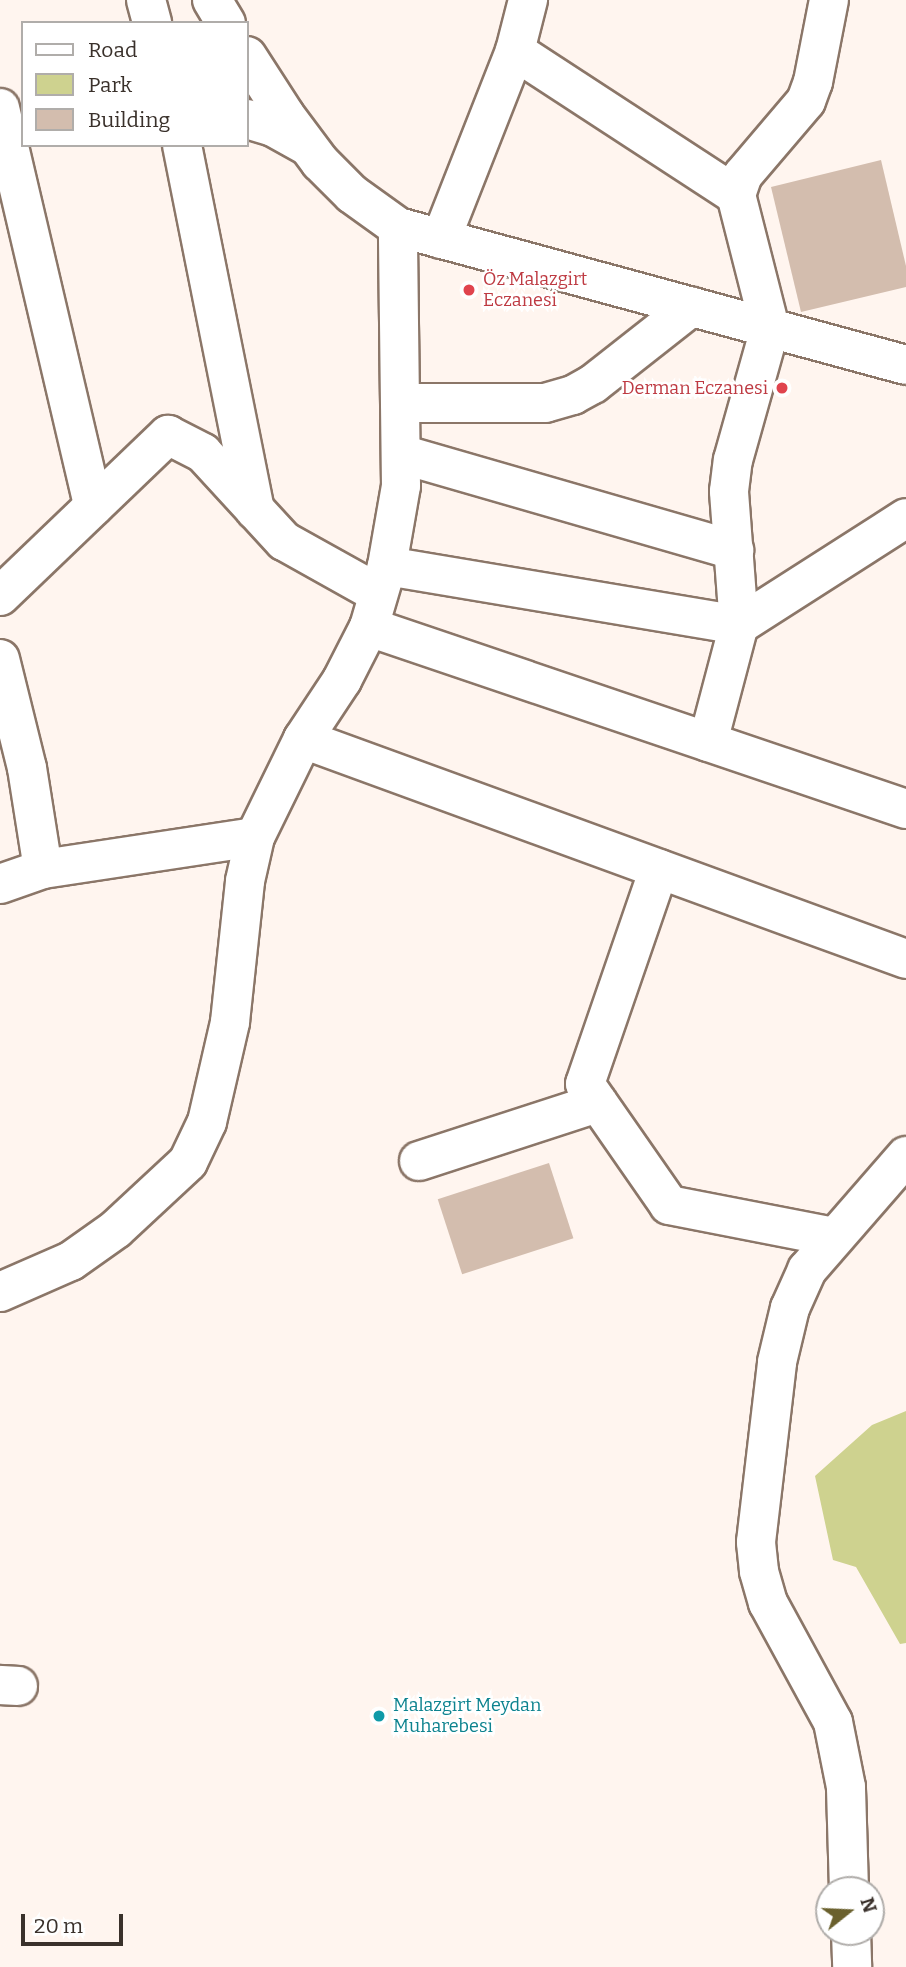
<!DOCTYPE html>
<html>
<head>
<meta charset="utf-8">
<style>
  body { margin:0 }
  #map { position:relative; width:906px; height:1967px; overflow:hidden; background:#fff5ef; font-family:Bitter,serif }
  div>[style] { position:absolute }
  .green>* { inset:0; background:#ced28f }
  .building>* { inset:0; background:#d3bdae; transform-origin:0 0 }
  .roads { filter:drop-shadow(2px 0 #8b7668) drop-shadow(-2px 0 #8b7668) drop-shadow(0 2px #8b7668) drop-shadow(0 -2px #8b7668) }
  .minor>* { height:38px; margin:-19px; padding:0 19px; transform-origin:19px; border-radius:19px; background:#fff }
  .dots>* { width:19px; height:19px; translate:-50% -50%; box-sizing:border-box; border:4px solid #fff; border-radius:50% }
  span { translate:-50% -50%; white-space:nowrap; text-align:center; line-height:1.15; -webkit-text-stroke:5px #fff; paint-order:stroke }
  .health-label { font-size:18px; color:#be3a42 }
  .left { translate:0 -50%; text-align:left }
  .right { translate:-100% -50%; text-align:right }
  .culture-label { font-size:18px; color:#0d838f }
  .legend { position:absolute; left:21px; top:21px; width:228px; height:126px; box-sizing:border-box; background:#fff; border:2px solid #b0adaa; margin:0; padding:9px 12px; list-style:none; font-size:21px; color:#3a312b }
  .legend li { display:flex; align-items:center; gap:14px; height:35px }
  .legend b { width:35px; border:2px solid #b0adaa }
  .north { position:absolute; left:815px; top:1876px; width:70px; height:70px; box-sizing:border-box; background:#fff; border:2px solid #b0adaa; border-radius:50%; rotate:72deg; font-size:19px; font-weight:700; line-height:28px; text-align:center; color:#3a312b }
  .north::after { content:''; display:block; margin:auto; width:24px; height:32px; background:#6a602d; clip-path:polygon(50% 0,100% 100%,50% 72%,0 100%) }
  .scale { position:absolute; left:21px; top:1914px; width:102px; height:32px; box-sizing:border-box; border:4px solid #3a312b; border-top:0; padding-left:9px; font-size:21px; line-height:24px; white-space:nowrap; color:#3a312b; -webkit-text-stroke:5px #fff; paint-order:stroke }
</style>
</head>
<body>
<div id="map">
  <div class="green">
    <i style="clip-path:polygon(906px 1411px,906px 1643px,900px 1644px,856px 1567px,833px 1560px,815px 1476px,872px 1425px)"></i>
  </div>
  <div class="building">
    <i style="clip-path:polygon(881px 160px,906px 266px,906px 287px,801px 312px,771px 187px)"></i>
    <i style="left:549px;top:1163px;width:79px;height:117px;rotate:72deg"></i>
  </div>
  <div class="roads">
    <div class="minor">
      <i style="left:146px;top:0;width:24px;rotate:75deg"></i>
      <i style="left:212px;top:0;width:27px;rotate:59deg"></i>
      <i style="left:515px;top:51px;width:264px;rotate:33.1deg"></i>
      <i style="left:247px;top:56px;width:70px;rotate:57.2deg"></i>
      <i style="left:285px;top:115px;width:59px;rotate:53.3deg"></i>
      <i style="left:320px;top:162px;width:45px;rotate:45deg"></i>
      <i style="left:352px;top:194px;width:57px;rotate:35.7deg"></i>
      <i style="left:398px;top:227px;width:526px;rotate:15.2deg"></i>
      <i style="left:0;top:108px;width:409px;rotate:76.8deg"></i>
      <i style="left:247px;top:119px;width:27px;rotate:17deg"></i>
      <i style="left:273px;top:127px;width:37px;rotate:29deg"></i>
      <i style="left:182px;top:145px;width:372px;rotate:78.7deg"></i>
      <i style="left:441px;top:239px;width:202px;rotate:-68.5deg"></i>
      <i style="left:515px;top:51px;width:53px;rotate:-75.7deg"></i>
      <i style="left:400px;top:403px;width:145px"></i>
      <i style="left:545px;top:403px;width:29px;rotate:-16deg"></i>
      <i style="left:573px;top:395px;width:23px;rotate:-29deg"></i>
      <i style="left:593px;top:384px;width:125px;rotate:-38.2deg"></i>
      <i style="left:401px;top:454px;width:347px;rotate:16.1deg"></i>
      <i style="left:387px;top:566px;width:357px;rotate:9.5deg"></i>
      <i style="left:739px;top:625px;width:198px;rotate:-32.6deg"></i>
      <i style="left:0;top:596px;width:233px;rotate:-43.8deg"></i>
      <i style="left:168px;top:435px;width:39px;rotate:27deg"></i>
      <i style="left:203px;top:453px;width:120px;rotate:47.4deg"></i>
      <i style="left:284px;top:541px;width:107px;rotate:29.2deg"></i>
      <i style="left:369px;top:627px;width:567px;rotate:18.72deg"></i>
      <i style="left:0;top:659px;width:112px;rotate:76.1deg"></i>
      <i style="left:27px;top:768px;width:102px;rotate:81deg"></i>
      <i style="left:43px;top:869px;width:214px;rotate:-8.6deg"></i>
      <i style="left:303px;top:739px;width:642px;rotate:20.04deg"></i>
      <i style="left:708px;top:742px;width:121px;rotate:-75.2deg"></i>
      <i style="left:739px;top:625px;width:134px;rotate:-94.3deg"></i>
      <i style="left:729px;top:491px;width:31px;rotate:-83deg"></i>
      <i style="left:733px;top:460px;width:137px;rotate:-74.3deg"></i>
      <i style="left:770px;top:328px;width:137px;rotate:-104.3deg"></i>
      <i style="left:736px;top:195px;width:21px;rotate:-71deg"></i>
      <i style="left:743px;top:175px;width:97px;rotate:-49.6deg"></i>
      <i style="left:806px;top:101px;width:20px;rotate:-70deg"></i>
      <i style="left:813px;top:82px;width:84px;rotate:-79deg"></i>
      <i style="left:659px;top:869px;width:227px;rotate:109deg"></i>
      <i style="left:585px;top:1084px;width:147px;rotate:55.2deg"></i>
      <i style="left:669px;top:1205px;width:167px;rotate:11deg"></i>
      <i style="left:0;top:884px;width:46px;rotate:-19.2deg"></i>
      <i style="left:419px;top:1161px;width:188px;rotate:-18deg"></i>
      <i style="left:0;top:1292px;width:77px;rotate:-23.6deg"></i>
      <i style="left:71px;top:1261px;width:55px;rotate:-35.4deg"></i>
      <i style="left:116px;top:1229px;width:98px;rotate:-42.9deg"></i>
      <i style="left:188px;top:1162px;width:44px;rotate:-64.6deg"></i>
      <i style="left:207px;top:1122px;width:103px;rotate:-77deg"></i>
      <i style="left:230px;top:1022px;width:142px;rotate:-83.9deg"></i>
      <i style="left:245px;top:881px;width:45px;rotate:-77.2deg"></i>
      <i style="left:255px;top:837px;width:109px;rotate:-63.9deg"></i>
      <i style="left:303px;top:739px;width:71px;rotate:-56.5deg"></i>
      <i style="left:342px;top:680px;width:59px;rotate:-63deg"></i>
      <i style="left:369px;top:627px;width:64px;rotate:-73.6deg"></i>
      <i style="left:387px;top:566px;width:81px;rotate:-80.1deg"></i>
      <i style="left:401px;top:486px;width:259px;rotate:-90.7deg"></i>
      <i style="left:0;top:1685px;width:18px;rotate:3deg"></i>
      <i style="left:849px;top:1890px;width:103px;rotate:-91.7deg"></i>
      <i style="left:846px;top:1787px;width:66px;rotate:-101.3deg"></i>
      <i style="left:833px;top:1722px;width:136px;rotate:-118.6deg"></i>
      <i style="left:768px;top:1603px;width:33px;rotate:-106deg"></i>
      <i style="left:759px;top:1571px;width:29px;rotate:-96deg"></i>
      <i style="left:756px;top:1542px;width:181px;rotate:-83.3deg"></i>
      <i style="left:777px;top:1362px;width:56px;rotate:-76.5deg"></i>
      <i style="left:790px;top:1308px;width:42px;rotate:-65.9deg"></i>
      <i style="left:807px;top:1270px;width:151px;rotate:-49deg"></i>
      <i style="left:851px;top:1932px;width:35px;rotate:88deg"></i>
    </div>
  </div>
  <div class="dots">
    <i style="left:469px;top:290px;background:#e0444e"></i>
    <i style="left:782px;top:388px;background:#e0444e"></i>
    <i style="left:379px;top:1716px;background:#0f9aa8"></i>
  </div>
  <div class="health-label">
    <span class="left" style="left:483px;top:290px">Öz Malazgirt<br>Eczanesi</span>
    <span class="right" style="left:768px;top:388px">Derman Eczanesi</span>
  </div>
  <div class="culture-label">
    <span class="left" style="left:393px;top:1716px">Malazgirt Meydan<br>Muharebesi</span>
  </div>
  <ul class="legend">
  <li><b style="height:9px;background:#fff"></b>Road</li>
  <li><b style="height:19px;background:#ced28f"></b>Park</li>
  <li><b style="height:19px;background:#d3bdae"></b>Building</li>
  </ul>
  <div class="north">N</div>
  <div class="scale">20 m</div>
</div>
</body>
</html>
